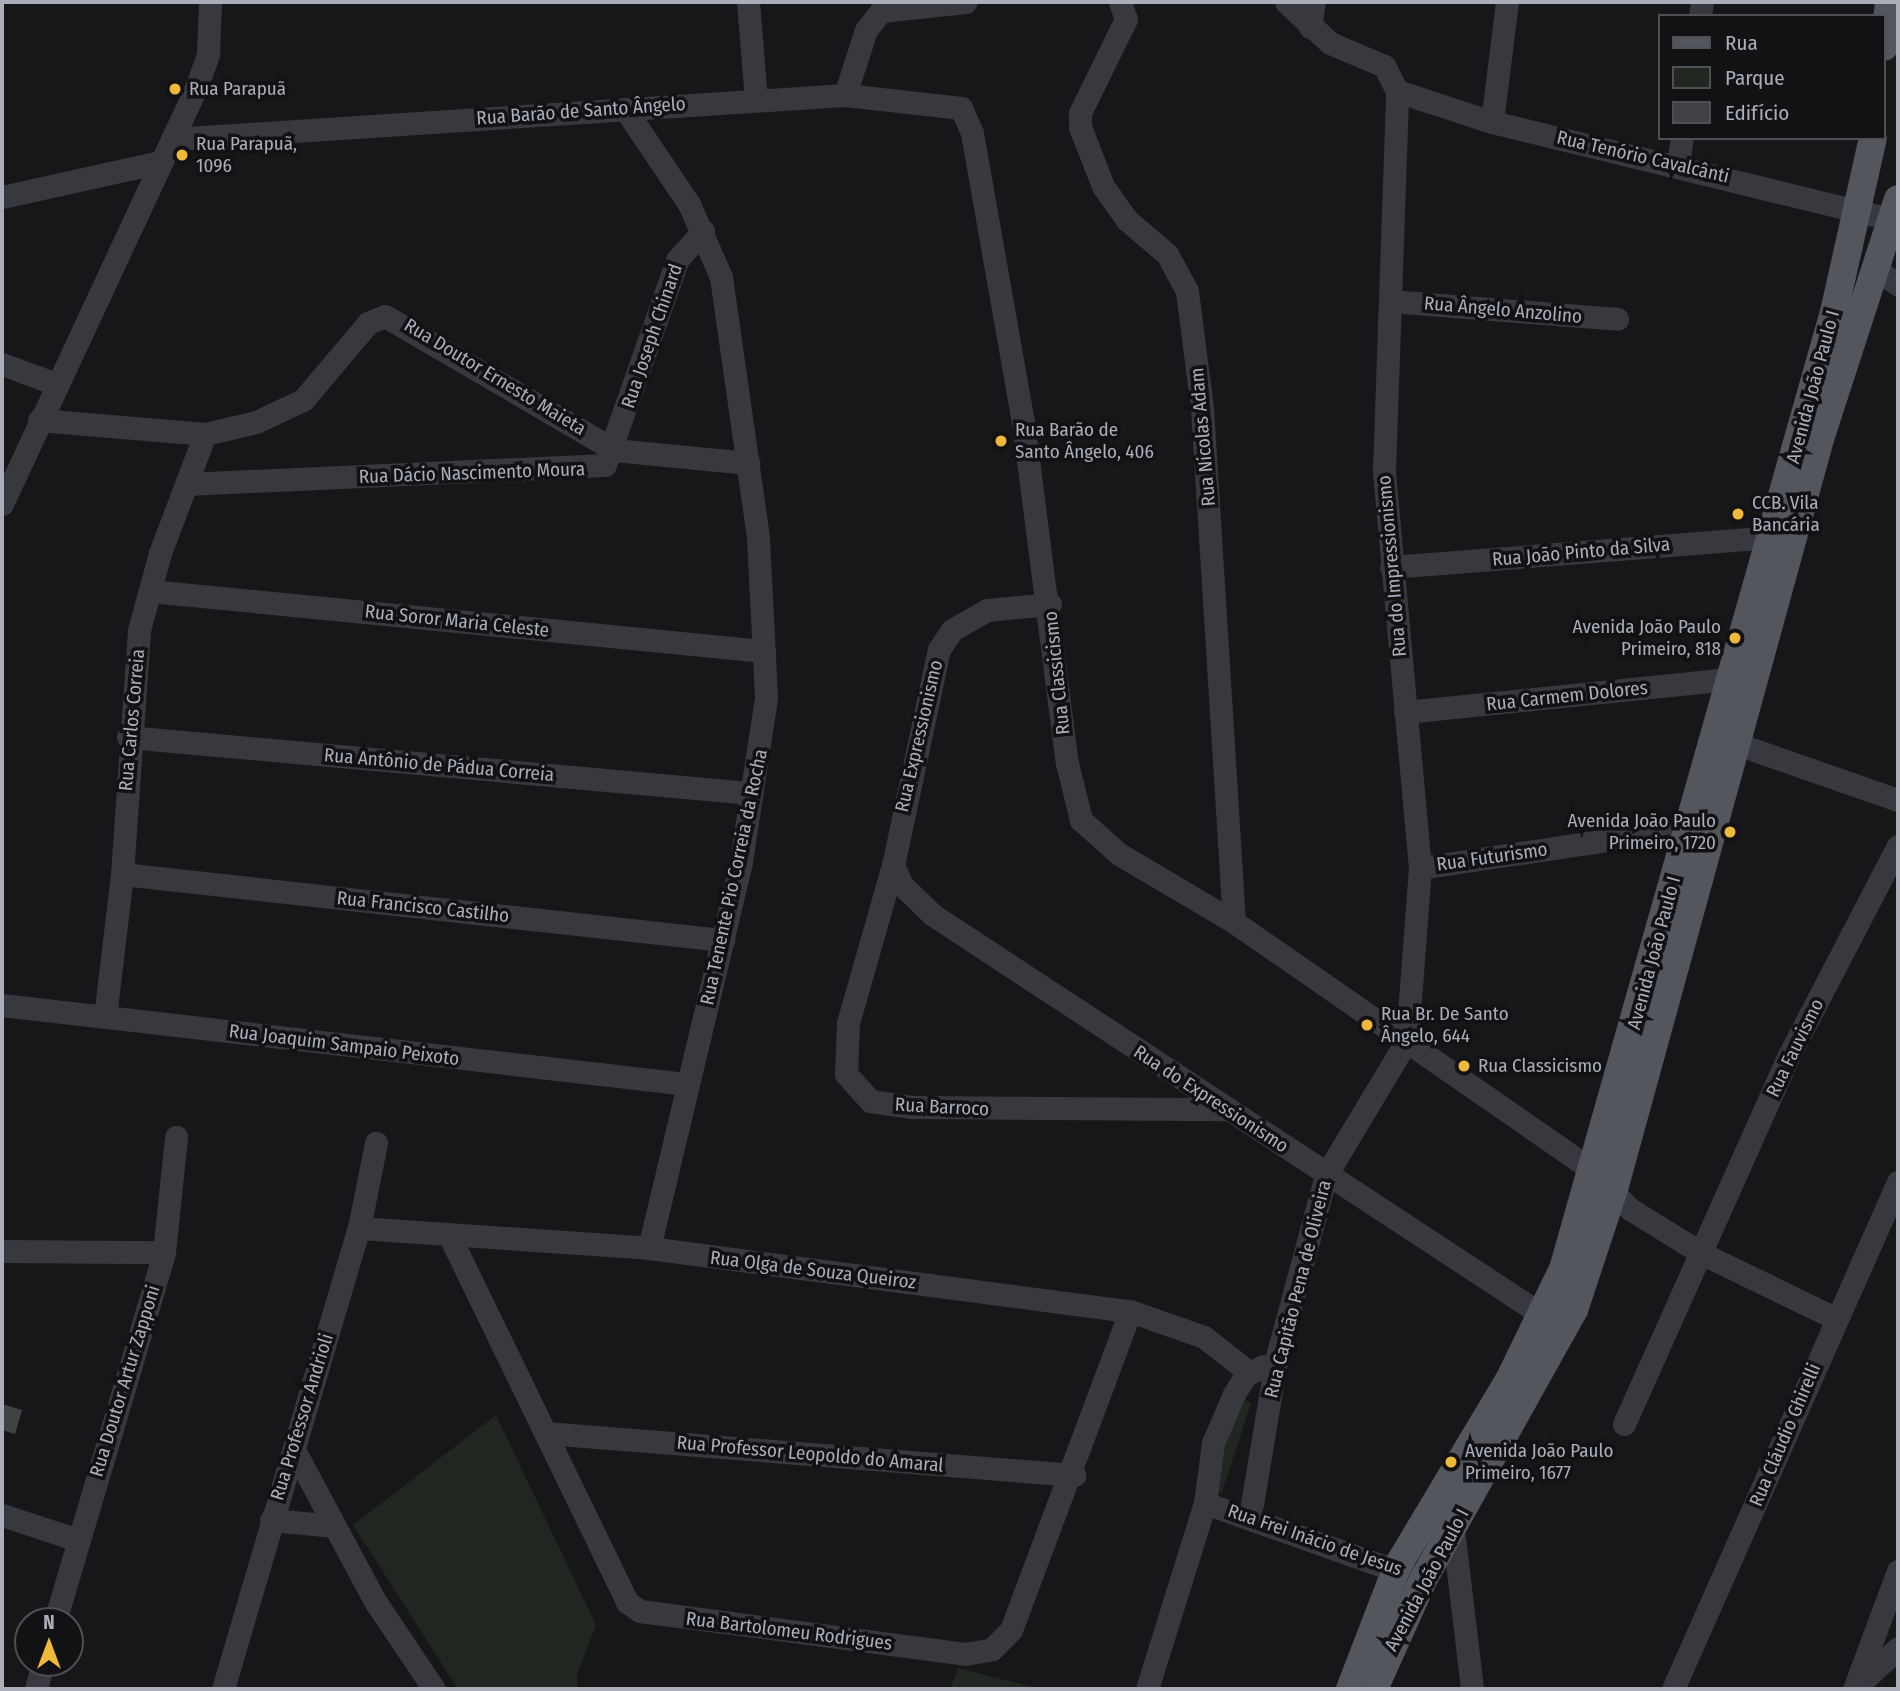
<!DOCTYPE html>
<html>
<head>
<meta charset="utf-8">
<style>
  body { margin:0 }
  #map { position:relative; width:1900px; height:1691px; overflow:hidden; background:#171719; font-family:"Fira Sans Condensed",sans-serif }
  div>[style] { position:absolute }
  .green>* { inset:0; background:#1f2720; transform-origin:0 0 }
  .building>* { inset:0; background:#414246 }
  .minor>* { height:23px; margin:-11.5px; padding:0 11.5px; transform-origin:11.5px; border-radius:11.5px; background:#38393e }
  .major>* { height:28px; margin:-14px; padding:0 14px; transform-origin:14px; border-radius:14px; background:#54565d }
  .dots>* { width:19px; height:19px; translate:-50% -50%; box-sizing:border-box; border:4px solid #121214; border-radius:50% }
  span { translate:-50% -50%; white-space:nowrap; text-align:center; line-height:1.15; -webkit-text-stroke:7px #121214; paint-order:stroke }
  .poi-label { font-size:19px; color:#a9aeb9 }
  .left { translate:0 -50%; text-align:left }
  .right { translate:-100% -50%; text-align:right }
  .street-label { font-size:19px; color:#a9aeb9 }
  .frame { position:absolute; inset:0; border:4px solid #a9aeb9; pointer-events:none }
  .legend { position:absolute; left:1658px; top:14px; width:228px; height:126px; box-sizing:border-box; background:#121214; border:2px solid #4e5056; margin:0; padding:9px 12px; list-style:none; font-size:21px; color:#a9aeb9 }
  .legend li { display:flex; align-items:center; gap:14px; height:35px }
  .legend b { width:35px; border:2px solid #4e5056 }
  .north { position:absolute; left:14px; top:1607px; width:70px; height:70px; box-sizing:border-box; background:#121214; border:2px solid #4e5056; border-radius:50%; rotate:0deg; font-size:19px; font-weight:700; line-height:28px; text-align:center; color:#a9aeb9 }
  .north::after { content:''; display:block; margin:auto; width:24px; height:32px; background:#f0b939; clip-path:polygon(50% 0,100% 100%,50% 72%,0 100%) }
</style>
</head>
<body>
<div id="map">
  <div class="green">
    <i style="left:1251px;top:1403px;width:95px;height:18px;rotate:108deg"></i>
    <i style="clip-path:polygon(496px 1415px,596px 1625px,577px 1674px,578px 1689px,458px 1689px,353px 1525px)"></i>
    <i style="clip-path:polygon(958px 1668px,1041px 1689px,950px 1689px)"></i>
  </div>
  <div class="building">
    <i style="clip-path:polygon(2px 1404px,22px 1410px,15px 1434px,2px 1430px)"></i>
  </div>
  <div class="minor">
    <i style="left:748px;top:2px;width:97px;rotate:85.3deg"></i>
    <i style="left:1120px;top:2px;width:18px;rotate:71deg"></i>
    <i style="left:1126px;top:19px;width:105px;rotate:116.1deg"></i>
    <i style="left:1080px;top:113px;width:14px;rotate:90deg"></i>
    <i style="left:1080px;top:127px;width:63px;rotate:68.7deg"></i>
    <i style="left:1103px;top:186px;width:42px;rotate:54.8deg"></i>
    <i style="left:1127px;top:220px;width:52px;rotate:40.4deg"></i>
    <i style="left:1167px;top:254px;width:42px;rotate:61.6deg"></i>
    <i style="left:1187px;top:291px;width:118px;rotate:82.7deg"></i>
    <i style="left:1202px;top:408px;width:515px;rotate:86.44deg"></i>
    <i style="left:1700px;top:16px;width:14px;rotate:-82deg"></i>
    <i style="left:1310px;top:27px;width:25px;rotate:-81deg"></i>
    <i style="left:1397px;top:91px;width:100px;rotate:18.1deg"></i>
    <i style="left:1492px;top:122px;width:410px;rotate:13.7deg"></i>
    <i style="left:845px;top:95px;width:68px;rotate:-72.1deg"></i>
    <i style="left:866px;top:30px;width:24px;rotate:-52deg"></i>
    <i style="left:881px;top:11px;width:85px;rotate:-6deg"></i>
    <i style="left:625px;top:109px;width:115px;rotate:56deg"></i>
    <i style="left:689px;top:204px;width:80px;rotate:66.3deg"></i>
    <i style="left:721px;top:277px;width:264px;rotate:81.9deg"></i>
    <i style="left:758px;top:538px;width:160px;rotate:87.1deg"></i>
    <i style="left:766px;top:698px;width:166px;rotate:98.7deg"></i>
    <i style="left:741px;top:862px;width:397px;rotate:103.4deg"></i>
    <i style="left:1492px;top:122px;width:121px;rotate:-82.9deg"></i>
    <i style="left:172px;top:139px;width:674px;rotate:-3.74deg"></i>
    <i style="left:845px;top:95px;width:117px;rotate:6.4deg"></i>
    <i style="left:961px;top:108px;width:27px;rotate:66deg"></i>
    <i style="left:972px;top:133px;width:292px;rotate:80deg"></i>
    <i style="left:1023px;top:421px;width:345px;rotate:82.7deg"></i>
    <i style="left:1067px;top:763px;width:59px;rotate:76.2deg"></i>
    <i style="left:1081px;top:820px;width:51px;rotate:41.8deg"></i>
    <i style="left:1119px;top:854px;width:134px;rotate:30.6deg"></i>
    <i style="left:1234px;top:922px;width:437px;rotate:34.7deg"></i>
    <i style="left:1593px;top:1171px;width:53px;rotate:45.8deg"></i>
    <i style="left:1630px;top:1209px;width:86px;rotate:31.7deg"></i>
    <i style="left:1703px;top:1254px;width:147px;rotate:25.9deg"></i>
    <i style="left:1678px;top:165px;width:27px;rotate:-82deg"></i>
    <i style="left:2px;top:197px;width:162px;rotate:-12.5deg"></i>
    <i style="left:1874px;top:268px;width:29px;rotate:35deg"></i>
    <i style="left:1390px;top:301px;width:228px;rotate:4.5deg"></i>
    <i style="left:2px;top:364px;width:58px;rotate:20.3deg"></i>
    <i style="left:39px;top:420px;width:167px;rotate:4.8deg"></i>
    <i style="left:205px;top:434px;width:52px;rotate:-13.2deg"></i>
    <i style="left:256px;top:422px;width:52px;rotate:-25.1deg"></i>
    <i style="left:303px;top:400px;width:101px;rotate:-49.8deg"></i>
    <i style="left:368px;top:323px;width:18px;rotate:-22deg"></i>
    <i style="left:385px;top:316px;width:265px;rotate:30.3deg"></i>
    <i style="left:614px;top:450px;width:135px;rotate:5.5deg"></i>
    <i style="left:186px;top:484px;width:419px;rotate:-2.6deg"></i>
    <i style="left:605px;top:465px;width:217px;rotate:-70.6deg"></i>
    <i style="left:677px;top:260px;width:39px;rotate:-48deg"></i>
    <i style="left:2px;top:504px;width:462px;rotate:-65deg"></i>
    <i style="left:197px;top:85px;width:33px;rotate:-70deg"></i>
    <i style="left:208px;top:54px;width:52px;rotate:-87.8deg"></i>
    <i style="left:1391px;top:567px;width:381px;rotate:-4.5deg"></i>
    <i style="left:150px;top:591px;width:617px;rotate:5.58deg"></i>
    <i style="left:1050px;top:604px;width:63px;rotate:174.6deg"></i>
    <i style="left:987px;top:610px;width:40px;rotate:150.3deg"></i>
    <i style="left:952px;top:630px;width:23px;rotate:124deg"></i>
    <i style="left:939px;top:649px;width:221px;rotate:102deg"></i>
    <i style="left:893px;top:865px;width:164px;rotate:105.9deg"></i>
    <i style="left:848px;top:1023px;width:51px;rotate:92.2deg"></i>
    <i style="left:846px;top:1074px;width:36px;rotate:48deg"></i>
    <i style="left:870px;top:1101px;width:41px;rotate:8.3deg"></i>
    <i style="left:911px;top:1107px;width:314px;rotate:0.4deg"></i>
    <i style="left:1405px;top:712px;width:326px;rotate:-5.8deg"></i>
    <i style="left:128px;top:737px;width:626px;rotate:5.14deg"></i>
    <i style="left:1737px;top:744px;width:170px;rotate:19.2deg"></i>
    <i style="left:893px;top:865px;width:22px;rotate:66deg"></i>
    <i style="left:902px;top:885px;width:43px;rotate:44.1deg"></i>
    <i style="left:933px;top:915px;width:731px;rotate:33.28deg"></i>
    <i style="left:1420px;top:868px;width:271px;rotate:-8.5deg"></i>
    <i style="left:122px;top:874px;width:605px;rotate:6.27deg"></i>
    <i style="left:2px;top:1005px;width:690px;rotate:6.58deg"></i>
    <i style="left:105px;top:1017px;width:144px;rotate:-83.2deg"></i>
    <i style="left:122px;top:874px;width:245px;rotate:-86deg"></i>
    <i style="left:139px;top:630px;width:80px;rotate:-74.7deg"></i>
    <i style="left:160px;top:553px;width:127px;rotate:-69.3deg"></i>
    <i style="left:359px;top:1228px;width:291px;rotate:3.9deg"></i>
    <i style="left:649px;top:1248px;width:485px;rotate:7.5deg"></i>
    <i style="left:1130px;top:1311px;width:78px;rotate:19.4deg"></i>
    <i style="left:1204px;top:1337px;width:58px;rotate:38deg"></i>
    <i style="left:450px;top:1237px;width:406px;rotate:64.1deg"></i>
    <i style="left:627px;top:1602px;width:16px;rotate:35deg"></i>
    <i style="left:640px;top:1611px;width:328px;rotate:7.5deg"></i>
    <i style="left:965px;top:1654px;width:27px;rotate:-10deg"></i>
    <i style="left:992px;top:1649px;width:27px;rotate:-45deg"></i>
    <i style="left:1011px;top:1630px;width:340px;rotate:-69.5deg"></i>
    <i style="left:2px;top:1251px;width:162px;rotate:0.4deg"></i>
    <i style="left:1624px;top:1424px;width:402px;rotate:-65.9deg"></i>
    <i style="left:1788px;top:1057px;width:238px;rotate:-62.5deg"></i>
    <i style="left:546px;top:1433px;width:530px;rotate:4.55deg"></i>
    <i style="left:294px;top:1450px;width:171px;rotate:61.8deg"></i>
    <i style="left:375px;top:1601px;width:106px;rotate:56.2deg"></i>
    <i style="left:1205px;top:1503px;width:231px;rotate:19.5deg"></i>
    <i style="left:2px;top:1515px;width:80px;rotate:18.2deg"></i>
    <i style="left:1250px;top:1516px;width:158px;rotate:-80.5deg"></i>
    <i style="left:1276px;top:1360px;width:192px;rotate:-74.9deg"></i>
    <i style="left:1326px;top:1175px;width:157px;rotate:-59deg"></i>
    <i style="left:1407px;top:1040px;width:172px;rotate:-85.7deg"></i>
    <i style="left:1420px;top:868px;width:400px;rotate:-95.2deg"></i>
    <i style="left:1384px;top:470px;width:379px;rotate:-88deg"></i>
    <i style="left:1397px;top:91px;width:28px;rotate:-117deg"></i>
    <i style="left:1384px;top:66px;width:59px;rotate:-156.9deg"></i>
    <i style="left:1330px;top:43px;width:60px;rotate:-137deg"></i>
    <i style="left:271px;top:1520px;width:64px;rotate:5.4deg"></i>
    <i style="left:1453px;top:1529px;width:161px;rotate:83.2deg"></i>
    <i style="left:55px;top:1621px;width:385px;rotate:-73.5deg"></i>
    <i style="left:164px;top:1252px;width:116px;rotate:-84deg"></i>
    <i style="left:1857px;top:1686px;width:56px;rotate:-42.8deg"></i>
    <i style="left:36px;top:1689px;width:27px;rotate:-75deg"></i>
    <i style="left:223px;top:1689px;width:481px;rotate:-73.6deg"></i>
    <i style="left:359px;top:1228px;width:87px;rotate:-78.7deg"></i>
    <i style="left:1147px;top:1689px;width:195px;rotate:-72.7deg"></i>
    <i style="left:1205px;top:1503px;width:61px;rotate:-82.4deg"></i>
    <i style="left:1213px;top:1443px;width:53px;rotate:-66.8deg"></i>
    <i style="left:1234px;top:1394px;width:22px;rotate:-58deg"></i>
    <i style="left:1246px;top:1375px;width:19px;rotate:-28deg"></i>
    <i style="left:1673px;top:1689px;width:555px;rotate:-66.07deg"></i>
    <i style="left:1854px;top:1689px;width:126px;rotate:-69.6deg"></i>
  </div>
  <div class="major">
    <i style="left:1884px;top:47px;width:45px;rotate:-83.7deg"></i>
    <i style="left:1350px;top:1689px;width:131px;rotate:-68.9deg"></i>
    <i style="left:1397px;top:1567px;width:218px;rotate:-59.1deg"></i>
    <i style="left:1509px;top:1380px;width:123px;rotate:-64.1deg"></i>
    <i style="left:1563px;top:1269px;width:995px;rotate:-74.19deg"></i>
    <i style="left:1834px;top:312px;width:178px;rotate:-77.4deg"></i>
    <i style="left:1374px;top:1689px;width:120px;rotate:-65.8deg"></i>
    <i style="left:1423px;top:1580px;width:309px;rotate:-60.8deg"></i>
    <i style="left:1574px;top:1310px;width:127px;rotate:-71.7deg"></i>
    <i style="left:1614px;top:1189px;width:778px;rotate:-74.64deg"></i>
    <i style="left:1820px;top:439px;width:252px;rotate:-72deg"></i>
  </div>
  <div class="dots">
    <i style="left:175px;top:89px;background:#f0b939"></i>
    <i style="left:182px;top:155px;background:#f0b939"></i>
    <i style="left:1001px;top:441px;background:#f0b939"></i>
    <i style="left:1738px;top:514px;background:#f0b939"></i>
    <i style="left:1735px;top:638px;background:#f0b939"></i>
    <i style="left:1730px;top:832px;background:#f0b939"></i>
    <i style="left:1367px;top:1025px;background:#f0b939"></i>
    <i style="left:1464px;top:1066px;background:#f0b939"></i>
    <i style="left:1451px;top:1462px;background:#f0b939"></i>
  </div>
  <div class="poi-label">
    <span class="left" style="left:189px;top:89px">Rua Parapuã</span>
    <span class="left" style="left:196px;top:155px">Rua Parapuã,<br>1096</span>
    <span class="left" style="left:1015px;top:441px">Rua Barão de<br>Santo Ângelo, 406</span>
    <span class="left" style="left:1752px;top:514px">CCB. Vila<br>Bancária</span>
    <span class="right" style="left:1721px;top:638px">Avenida João Paulo<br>Primeiro, 818</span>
    <span class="right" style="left:1716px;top:832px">Avenida João Paulo<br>Primeiro, 1720</span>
    <span class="left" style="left:1381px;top:1025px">Rua Br. De Santo<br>Ângelo, 644</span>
    <span class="left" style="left:1478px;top:1066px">Rua Classicismo</span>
    <span class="left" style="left:1465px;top:1462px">Avenida João Paulo<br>Primeiro, 1677</span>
  </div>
  <div class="street-label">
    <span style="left:581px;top:111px;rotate:-4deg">Rua Barão de Santo Ângelo</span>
    <span style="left:1643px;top:157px;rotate:13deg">Rua Tenório Cavalcânti</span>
    <span style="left:1503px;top:310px;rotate:5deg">Rua Ângelo Anzolino</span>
    <span style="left:652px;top:336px;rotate:-71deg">Rua Joseph Chinard</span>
    <span style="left:495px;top:377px;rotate:31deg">Rua Doutor Ernesto Maieta</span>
    <span style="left:1813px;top:387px;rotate:-75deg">Avenida João Paulo I</span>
    <span style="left:1203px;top:437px;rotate:-95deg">Rua Nicolas Adam</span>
    <span style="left:472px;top:473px;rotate:-2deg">Rua Dácio Nascimento Moura</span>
    <span style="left:1581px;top:552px;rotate:-5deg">Rua João Pinto da Silva</span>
    <span style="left:1392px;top:566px;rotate:-95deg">Rua do Impressionismo</span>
    <span style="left:457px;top:621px;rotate:6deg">Rua Soror Maria Celeste</span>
    <span style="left:1057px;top:673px;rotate:-96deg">Rua Classicismo</span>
    <span style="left:1567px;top:696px;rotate:-6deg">Rua Carmem Dolores</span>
    <span style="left:132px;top:720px;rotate:-85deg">Rua Carlos Correia</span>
    <span style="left:919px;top:736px;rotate:-77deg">Rua Expressionismo</span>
    <span style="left:439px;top:765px;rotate:5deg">Rua Antônio de Pádua Correia</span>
    <span style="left:1492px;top:857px;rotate:-8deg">Rua Futurismo</span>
    <span style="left:734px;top:877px;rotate:-78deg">Rua Tenente Pio Correia da Rocha</span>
    <span style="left:423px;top:907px;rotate:6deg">Rua Francisco Castilho</span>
    <span style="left:1654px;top:953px;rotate:-75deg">Avenida João Paulo I</span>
    <span style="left:344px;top:1045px;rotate:7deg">Rua Joaquim Sampaio Peixoto</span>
    <span style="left:1795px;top:1048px;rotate:-64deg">Rua Fauvismo</span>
    <span style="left:1211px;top:1099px;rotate:33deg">Rua do Expressionismo</span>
    <span style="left:942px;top:1107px;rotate:3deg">Rua Barroco</span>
    <span style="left:813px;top:1270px;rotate:7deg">Rua Olga de Souza Queiroz</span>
    <span style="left:1298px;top:1289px;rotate:-76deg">Rua Capitão Pena de Oliveira</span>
    <span style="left:125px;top:1381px;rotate:-73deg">Rua Doutor Artur Zapponi</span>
    <span style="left:302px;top:1417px;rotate:-73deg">Rua Professor Andrioli</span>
    <span style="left:1785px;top:1435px;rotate:-67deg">Rua Cláudio Ghirelli</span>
    <span style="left:810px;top:1454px;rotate:5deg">Rua Professor Leopoldo do Amaral</span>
    <span style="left:1315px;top:1540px;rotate:19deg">Rua Frei Inácio de Jesus</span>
    <span style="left:1427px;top:1580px;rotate:-62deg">Avenida João Paulo I</span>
    <span style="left:789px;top:1631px;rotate:7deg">Rua Bartolomeu Rodrigues</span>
  </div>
  <div class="frame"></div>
  <ul class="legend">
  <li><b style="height:9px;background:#54565d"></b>Rua</li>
  <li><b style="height:19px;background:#1f2720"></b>Parque</li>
  <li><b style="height:19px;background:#414246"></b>Edifício</li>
  </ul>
  <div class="north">N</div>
</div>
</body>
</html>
